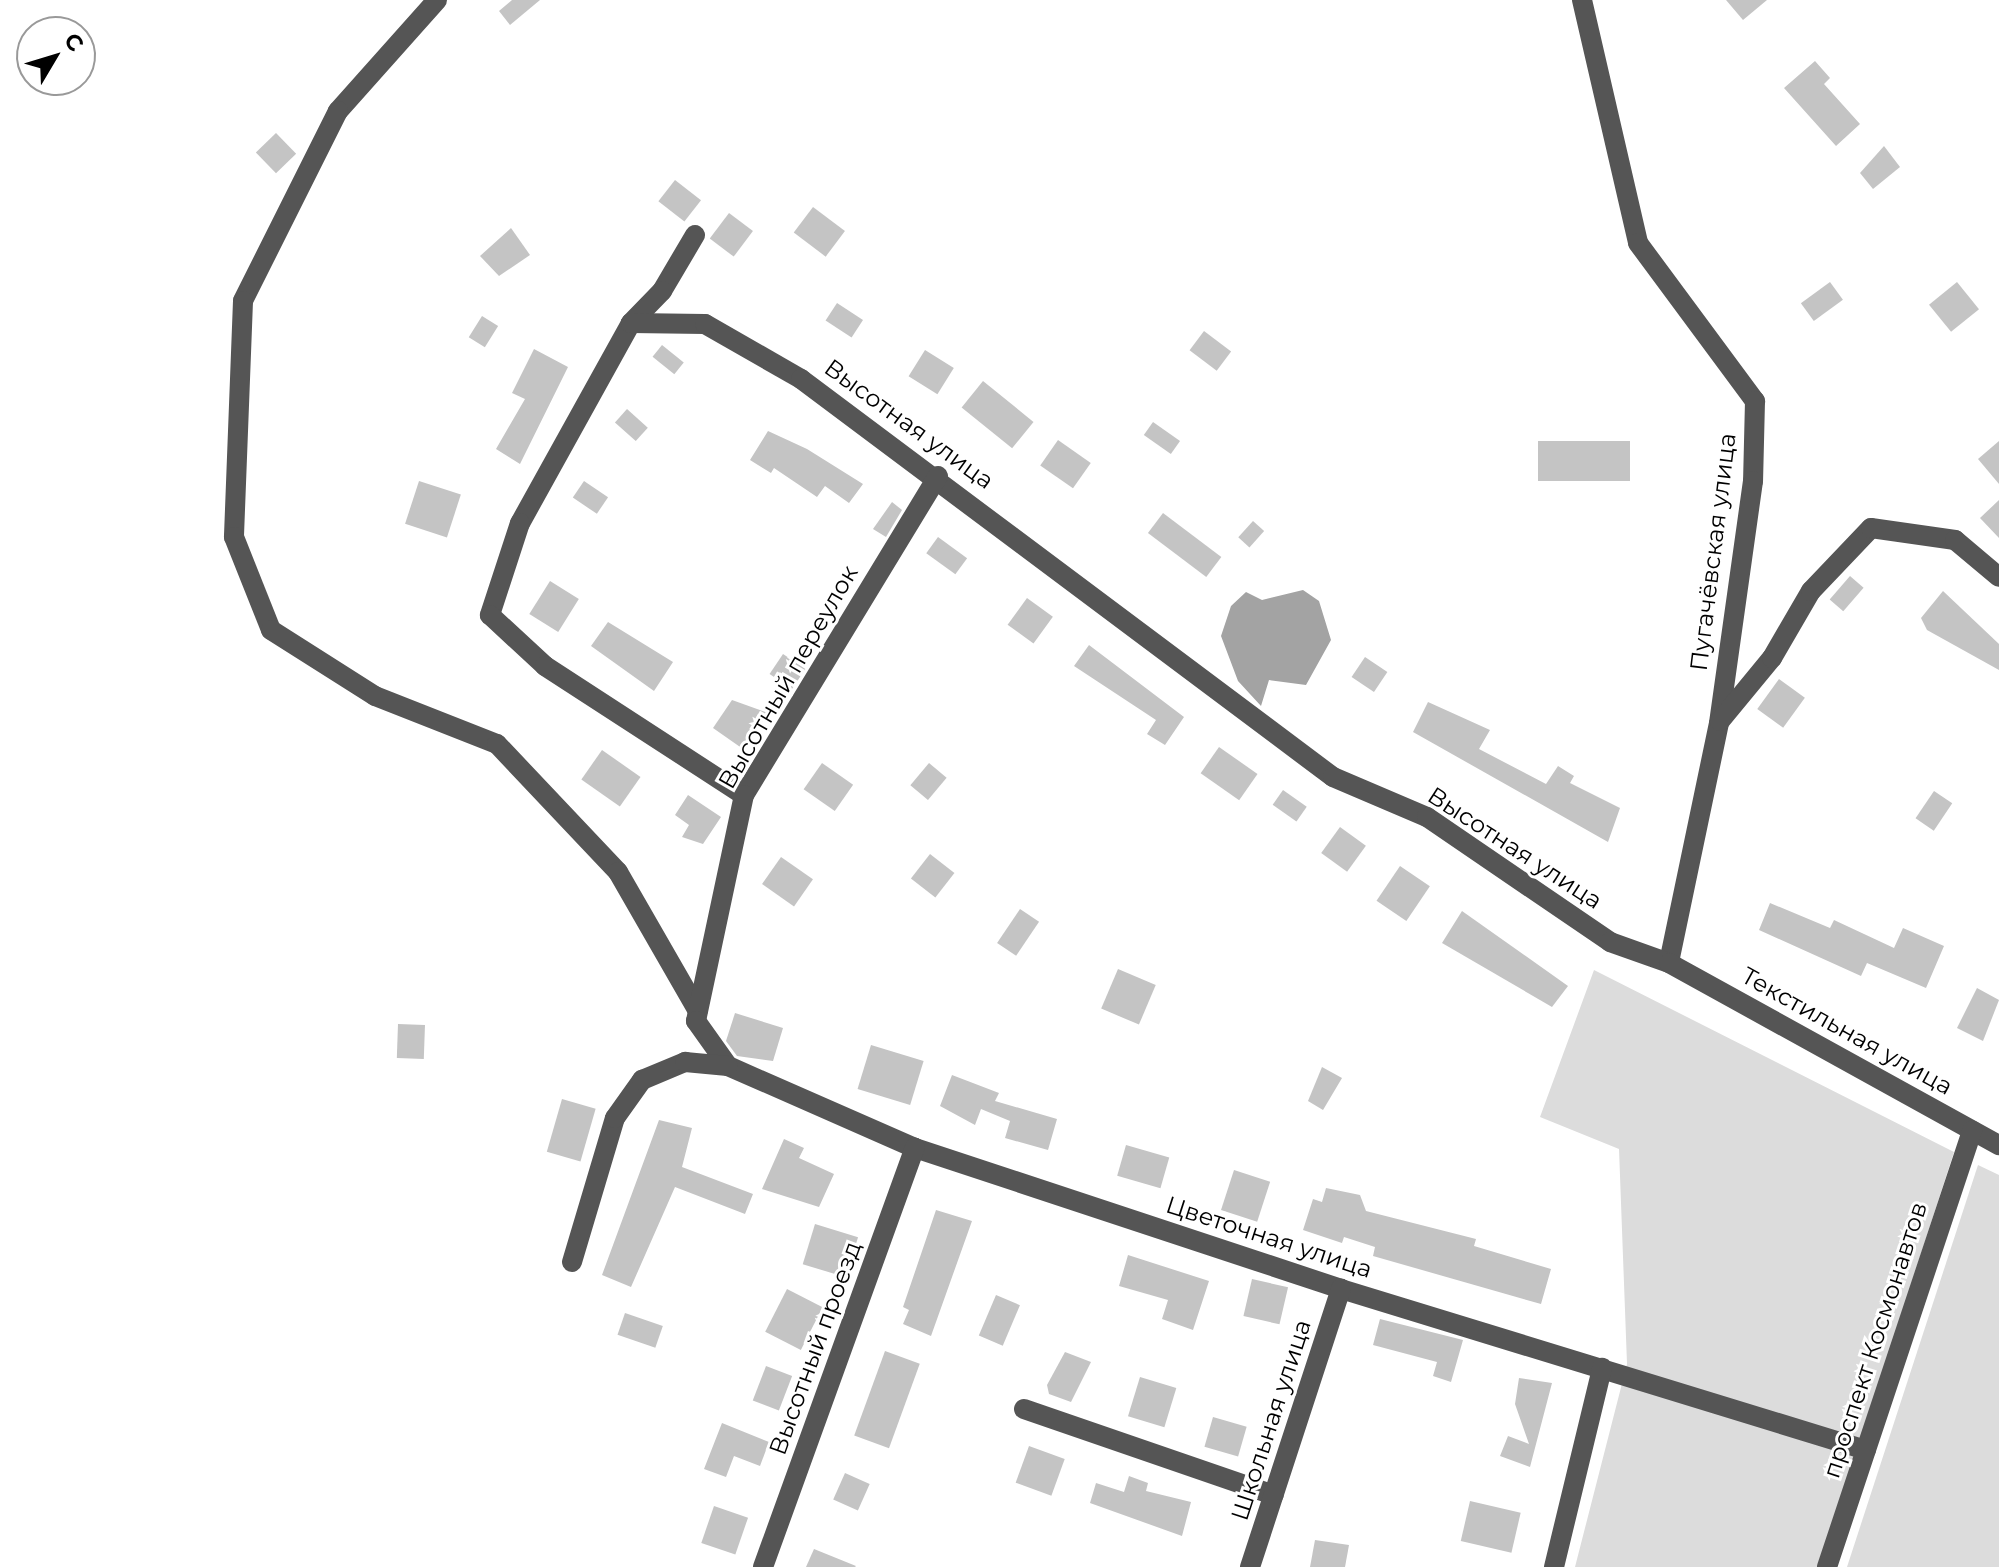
<!DOCTYPE html>
<html>
<head>
<meta charset="utf-8">
<style>
  body { margin:0 }
  #map { position:relative; width:1999px; height:1567px; overflow:hidden; background:#fff; font-family:Montserrat,sans-serif }
  div>[style] { position:absolute }
  .green>* { inset:0; background:#dcdcdc }
  .water>* { inset:0; background:#a3a3a3 }
  .building>* { inset:0; background:#c4c4c4; transform-origin:0 0 }
  .minor>* { height:20px; margin:-10px; padding:0 10px; transform-origin:10px; border-radius:10px; background:#555 }
  span { translate:-50% -50%; white-space:nowrap; text-align:center; line-height:1.15; -webkit-text-stroke:6px #fff; paint-order:stroke }
  .street-label { font-size:24px; color:#000 }
  .north { position:absolute; left:16px; top:16px; width:80px; height:80px; box-sizing:border-box; background:#fff; border:2px solid #999; border-radius:50%; rotate:52deg; font-size:22px; font-weight:700; line-height:32px; text-align:center; color:#000 }
  .north::after { content:''; display:block; margin:auto; width:28px; height:36px; background:#000; clip-path:polygon(50% 0,100% 100%,50% 72%,0 100%) }
</style>
</head>
<body>
<div id="map">
  <div class="green">
    <i style="clip-path:polygon(1594px 970px,1954px 1152px,1819px 1567px,1575px 1567px,1627px 1364px,1619px 1149px,1540px 1117px)"></i>
    <i style="clip-path:polygon(1978px 1165px,1999px 1175px,1999px 1567px,1847px 1567px)"></i>
  </div>
  <div class="water">
    <i style="clip-path:polygon(1303px 590px,1319px 601px,1331px 640px,1306px 685px,1269px 680px,1261px 706px,1238px 681px,1221px 636px,1231px 606px,1246px 592px,1262px 600px)"></i>
  </div>
  <div class="building">
    <i style="clip-path:polygon(512px 0,540px 0,510px 25px,499px 11px)"></i>
    <i style="clip-path:polygon(1726px 0,1767px 0,1743px 20px)"></i>
    <i style="clip-path:polygon(1815px 61px,1830px 78px,1824px 84px,1860px 124px,1836px 146px,1784px 88px)"></i>
    <i style="left:276px;top:133px;width:29px;height:28px;rotate:46deg"></i>
    <i style="clip-path:polygon(1884px 146px,1900px 167px,1873px 189px,1860px 173px)"></i>
    <i style="left:675px;top:180px;width:33px;height:27px;rotate:38deg"></i>
    <i style="left:813px;top:207px;width:40px;height:32px;rotate:37deg"></i>
    <i style="left:729px;top:213px;width:30px;height:32px;rotate:37deg"></i>
    <i style="clip-path:polygon(511px 228px,530px 255px,499px 276px,480px 256px)"></i>
    <i style="left:1830px;top:282px;width:22px;height:36px;rotate:54deg"></i>
    <i style="left:1957px;top:282px;width:35px;height:36px;rotate:51deg"></i>
    <i style="left:837px;top:303px;width:31px;height:21px;rotate:33deg"></i>
    <i style="left:482px;top:316px;width:19px;height:25px;rotate:32deg"></i>
    <i style="left:1204px;top:331px;width:34px;height:24px;rotate:37deg"></i>
    <i style="left:662px;top:345px;width:28px;height:15px;rotate:39deg"></i>
    <i style="clip-path:polygon(534px 349px,568px 367px,520px 464px,496px 449px,525px 399px,512px 393px)"></i>
    <i style="left:925px;top:350px;width:34px;height:31px;rotate:32deg"></i>
    <i style="left:983px;top:381px;width:65px;height:34px;rotate:39deg"></i>
    <i style="left:627px;top:409px;width:28px;height:18px;rotate:42deg"></i>
    <i style="left:1153px;top:422px;width:33px;height:16px;rotate:35deg"></i>
    <i style="clip-path:polygon(768px 431px,807px 449px,863px 484px,849px 503px,825px 486px,817px 497px,774px 468px,771px 473px,750px 460px)"></i>
    <i style="left:1058px;top:440px;width:40px;height:31px;rotate:35deg"></i>
    <i style="left:1538px;top:441px;width:92px;height:40px"></i>
    <i style="clip-path:polygon(1999px 441px,1999px 484px,1978px 459px)"></i>
    <i style="left:419px;top:481px;width:44px;height:45px;rotate:18deg"></i>
    <i style="left:584px;top:481px;width:29px;height:20px;rotate:34deg"></i>
    <i style="clip-path:polygon(1999px 500px,1999px 538px,1980px 518px)"></i>
    <i style="clip-path:polygon(892px 502px,902px 510px,886px 537px,873px 529px)"></i>
    <i style="left:1163px;top:513px;width:73px;height:25px;rotate:37deg"></i>
    <i style="left:1253px;top:521px;width:15px;height:22px;rotate:42deg"></i>
    <i style="left:938px;top:537px;width:36px;height:20px;rotate:36deg"></i>
    <i style="left:1850px;top:576px;width:18px;height:31px;rotate:41deg"></i>
    <i style="left:550px;top:581px;width:34px;height:39px;rotate:32deg"></i>
    <i style="clip-path:polygon(1943px 591px,1999px 644px,1999px 670px,1927px 630px,1921px 618px)"></i>
    <i style="left:1027px;top:598px;width:32px;height:33px;rotate:36deg"></i>
    <i style="clip-path:polygon(608px 622px,673px 662px,654px 691px,591px 646px)"></i>
    <i style="clip-path:polygon(1089px 645px,1184px 717px,1165px 745px,1147px 734px,1156px 720px,1074px 666px)"></i>
    <i style="left:783px;top:654px;width:27px;height:24px;rotate:34deg"></i>
    <i style="left:1365px;top:657px;width:27px;height:24px;rotate:34deg"></i>
    <i style="left:1779px;top:679px;width:32px;height:37px;rotate:36deg"></i>
    <i style="clip-path:polygon(732px 700px,768px 713px,743px 749px,713px 728px)"></i>
    <i style="clip-path:polygon(1428px 702px,1490px 730px,1479px 749px,1546px 784px,1558px 766px,1574px 776px,1570px 783px,1620px 808px,1608px 842px,1413px 732px)"></i>
    <i style="left:1219px;top:747px;width:47px;height:32px;rotate:35deg"></i>
    <i style="left:602px;top:750px;width:47px;height:36px;rotate:35deg"></i>
    <i style="left:822px;top:763px;width:38px;height:32px;rotate:35deg"></i>
    <i style="left:929px;top:763px;width:23px;height:29px;rotate:40deg"></i>
    <i style="left:1283px;top:790px;width:29px;height:18px;rotate:35deg"></i>
    <i style="left:1934px;top:791px;width:22px;height:33px;rotate:34deg"></i>
    <i style="clip-path:polygon(688px 795px,721px 817px,703px 844px,682px 837px,689px 825px,675px 815px)"></i>
    <i style="left:1340px;top:827px;width:32px;height:32px;rotate:36deg"></i>
    <i style="left:930px;top:854px;width:31px;height:31px;rotate:38deg"></i>
    <i style="left:781px;top:857px;width:39px;height:33px;rotate:35deg"></i>
    <i style="left:1400px;top:866px;width:36px;height:42px;rotate:34deg"></i>
    <i style="clip-path:polygon(1770px 903px,1830px 928px,1834px 920px,1894px 948px,1903px 928px,1944px 946px,1926px 988px,1867px 963px,1861px 976px,1759px 930px)"></i>
    <i style="left:1020px;top:909px;width:23px;height:41px;rotate:34deg"></i>
    <i style="clip-path:polygon(1462px 911px,1568px 986px,1552px 1007px,1442px 943px)"></i>
    <i style="left:1118px;top:969px;width:41px;height:43px;rotate:23deg"></i>
    <i style="clip-path:polygon(1977px 988px,1999px 1000px,1983px 1041px,1957px 1028px)"></i>
    <i style="clip-path:polygon(735px 1013px,783px 1028px,773px 1061px,737px 1056px,726px 1041px)"></i>
    <i style="left:398px;top:1024px;width:27px;height:34px;rotate:2deg"></i>
    <i style="left:871px;top:1045px;width:55px;height:46px;rotate:17deg"></i>
    <i style="clip-path:polygon(1322px 1067px,1342px 1078px,1323px 1110px,1308px 1101px)"></i>
    <i style="clip-path:polygon(952px 1075px,999px 1093px,995px 1101px,1057px 1119px,1048px 1150px,1005px 1138px,1010px 1121px,981px 1109px,975px 1125px,940px 1106px)"></i>
    <i style="left:562px;top:1099px;width:35px;height:55px;rotate:16deg"></i>
    <i style="clip-path:polygon(659px 1120px,692px 1128px,682px 1167px,753px 1194px,745px 1214px,675px 1187px,631px 1287px,602px 1275px)"></i>
    <i style="clip-path:polygon(784px 1139px,804px 1148px,799px 1158px,834px 1174px,819px 1207px,762px 1189px)"></i>
    <i style="left:1126px;top:1145px;width:45px;height:32px;rotate:16deg"></i>
    <i style="left:1234px;top:1170px;width:38px;height:42px;rotate:18deg"></i>
    <i style="clip-path:polygon(1326px 1188px,1360px 1195px,1366px 1211px,1476px 1239px,1474px 1246px,1551px 1269px,1541px 1304px,1373px 1256px,1375px 1247px,1344px 1237px,1342px 1243px,1303px 1230px,1313px 1199px,1322px 1202px)"></i>
    <i style="clip-path:polygon(936px 1210px,972px 1221px,931px 1336px,903px 1324px,909px 1310px,903px 1307px)"></i>
    <i style="left:815px;top:1224px;width:45px;height:42px;rotate:17deg"></i>
    <i style="clip-path:polygon(1128px 1255px,1209px 1281px,1193px 1330px,1162px 1319px,1168px 1300px,1119px 1286px)"></i>
    <i style="left:1252px;top:1279px;width:37px;height:38px;rotate:13deg"></i>
    <i style="left:787px;top:1289px;width:40px;height:48px;rotate:27deg"></i>
    <i style="left:996px;top:1295px;width:26px;height:44px;rotate:23deg"></i>
    <i style="left:625px;top:1313px;width:40px;height:23px;rotate:19deg"></i>
    <i style="clip-path:polygon(1380px 1319px,1463px 1340px,1451px 1382px,1433px 1376px,1437px 1362px,1373px 1345px)"></i>
    <i style="left:885px;top:1351px;width:37px;height:90px;rotate:20deg"></i>
    <i style="clip-path:polygon(1065px 1352px,1091px 1362px,1071px 1402px,1049px 1394px,1047px 1385px)"></i>
    <i style="left:766px;top:1366px;width:28px;height:37px;rotate:21deg"></i>
    <i style="left:1140px;top:1377px;width:38px;height:41px;rotate:17deg"></i>
    <i style="clip-path:polygon(1519px 1378px,1552px 1383px,1530px 1467px,1500px 1456px,1508px 1436px,1529px 1444px,1515px 1404px)"></i>
    <i style="left:1213px;top:1417px;width:35px;height:31px;rotate:16deg"></i>
    <i style="clip-path:polygon(722px 1423px,769px 1442px,760px 1466px,734px 1456px,726px 1477px,704px 1469px)"></i>
    <i style="left:1029px;top:1446px;width:38px;height:39px;rotate:20deg"></i>
    <i style="left:845px;top:1473px;width:27px;height:29px;rotate:24deg"></i>
    <i style="clip-path:polygon(1129px 1476px,1148px 1483px,1146px 1491px,1191px 1502px,1182px 1536px,1090px 1503px,1096px 1483px,1124px 1492px)"></i>
    <i style="left:1470px;top:1501px;width:52px;height:41px;rotate:13deg"></i>
    <i style="left:714px;top:1506px;width:36px;height:39px;rotate:19deg"></i>
    <i style="clip-path:polygon(1315px 1540px,1349px 1545px,1345px 1567px,1310px 1567px)"></i>
    <i style="clip-path:polygon(814px 1549px,856px 1566px,855px 1567px,806px 1567px)"></i>
  </div>
  <div class="minor">
    <i style="left:437px;top:0;width:149px;rotate:131.7deg"></i>
    <i style="left:338px;top:111px;width:212px;rotate:116.6deg"></i>
    <i style="left:243px;top:301px;width:236px;rotate:92.2deg"></i>
    <i style="left:234px;top:537px;width:100px;rotate:68.3deg"></i>
    <i style="left:271px;top:630px;width:123px;rotate:32.4deg"></i>
    <i style="left:375px;top:696px;width:131px;rotate:21.5deg"></i>
    <i style="left:497px;top:744px;width:176px;rotate:46.6deg"></i>
    <i style="left:618px;top:872px;width:160px;rotate:60.1deg"></i>
    <i style="left:1582px;top:0;width:249px;rotate:77deg"></i>
    <i style="left:1638px;top:243px;width:197px;rotate:53.5deg"></i>
    <i style="left:1755px;top:401px;width:80px;rotate:91.4deg"></i>
    <i style="left:1753px;top:481px;width:244px;rotate:98deg"></i>
    <i style="left:1719px;top:723px;width:245px;rotate:101.8deg"></i>
    <i style="left:695px;top:235px;width:65px;rotate:120.5deg"></i>
    <i style="left:662px;top:291px;width:45px;rotate:134.1deg"></i>
    <i style="left:631px;top:323px;width:229px;rotate:119deg"></i>
    <i style="left:520px;top:523px;width:97px;rotate:108.1deg"></i>
    <i style="left:490px;top:615px;width:75px;rotate:42.8deg"></i>
    <i style="left:545px;top:666px;width:237px;rotate:33deg"></i>
    <i style="left:631px;top:323px;width:74px;rotate:0.8deg"></i>
    <i style="left:705px;top:324px;width:111px;rotate:29.8deg"></i>
    <i style="left:801px;top:379px;width:664px;rotate:36.8deg"></i>
    <i style="left:1333px;top:777px;width:102px;rotate:23.1deg"></i>
    <i style="left:1427px;top:817px;width:222px;rotate:34.3deg"></i>
    <i style="left:1610px;top:942px;width:63px;rotate:19.6deg"></i>
    <i style="left:1669px;top:963px;width:377px;rotate:28.9deg"></i>
    <i style="left:938px;top:476px;width:373px;rotate:121.3deg"></i>
    <i style="left:744px;top:795px;width:231px;rotate:102deg"></i>
    <i style="left:696px;top:1021px;width:55px;rotate:54.6deg"></i>
    <i style="left:728px;top:1066px;width:204px;rotate:23.7deg"></i>
    <i style="left:915px;top:1148px;width:449px;rotate:18.3deg"></i>
    <i style="left:1341px;top:1289px;width:549px;rotate:17.05deg"></i>
    <i style="left:1720px;top:721px;width:82px;rotate:-50.5deg"></i>
    <i style="left:1772px;top:658px;width:78px;rotate:-59.8deg"></i>
    <i style="left:1811px;top:591px;width:87px;rotate:-46.4deg"></i>
    <i style="left:1871px;top:528px;width:85px;rotate:8.1deg"></i>
    <i style="left:1955px;top:540px;width:57px;rotate:40.1deg"></i>
    <i style="left:572px;top:1262px;width:150px;rotate:-73.4deg"></i>
    <i style="left:615px;top:1118px;width:47px;rotate:-54.6deg"></i>
    <i style="left:642px;top:1080px;width:47px;rotate:-22.7deg"></i>
    <i style="left:685px;top:1062px;width:43px;rotate:5.3deg"></i>
    <i style="left:1024px;top:1409px;width:264px;rotate:19deg"></i>
    <i style="left:763px;top:1567px;width:446px;rotate:-70.1deg"></i>
    <i style="left:1250px;top:1567px;width:293px;rotate:-71.9deg"></i>
    <i style="left:1554px;top:1567px;width:205px;rotate:-76.4deg"></i>
    <i style="left:1827px;top:1567px;width:460px;rotate:-71.6deg"></i>
  </div>
  <div class="street-label">
    <span style="left:909px;top:424px;rotate:36deg">Высотная улица</span>
    <span style="left:1713px;top:552px;rotate:-83deg">Пугачёвская улица</span>
    <span style="left:788px;top:677px;rotate:-60deg">Высотный переулок</span>
    <span style="left:1515px;top:848px;rotate:33deg">Высотная улица</span>
    <span style="left:1847px;top:1031px;rotate:29deg">Текстильная улица</span>
    <span style="left:1269px;top:1237px;rotate:18deg">Цветочная улица</span>
    <span style="left:1875px;top:1340px;rotate:-72deg">проспект Космонавтов</span>
    <span style="left:815px;top:1348px;rotate:-70deg">Высотный проезд</span>
    <span style="left:1271px;top:1420px;rotate:-72deg">Школьная улица</span>
  </div>
  <div class="north">С</div>
</div>
</body>
</html>
